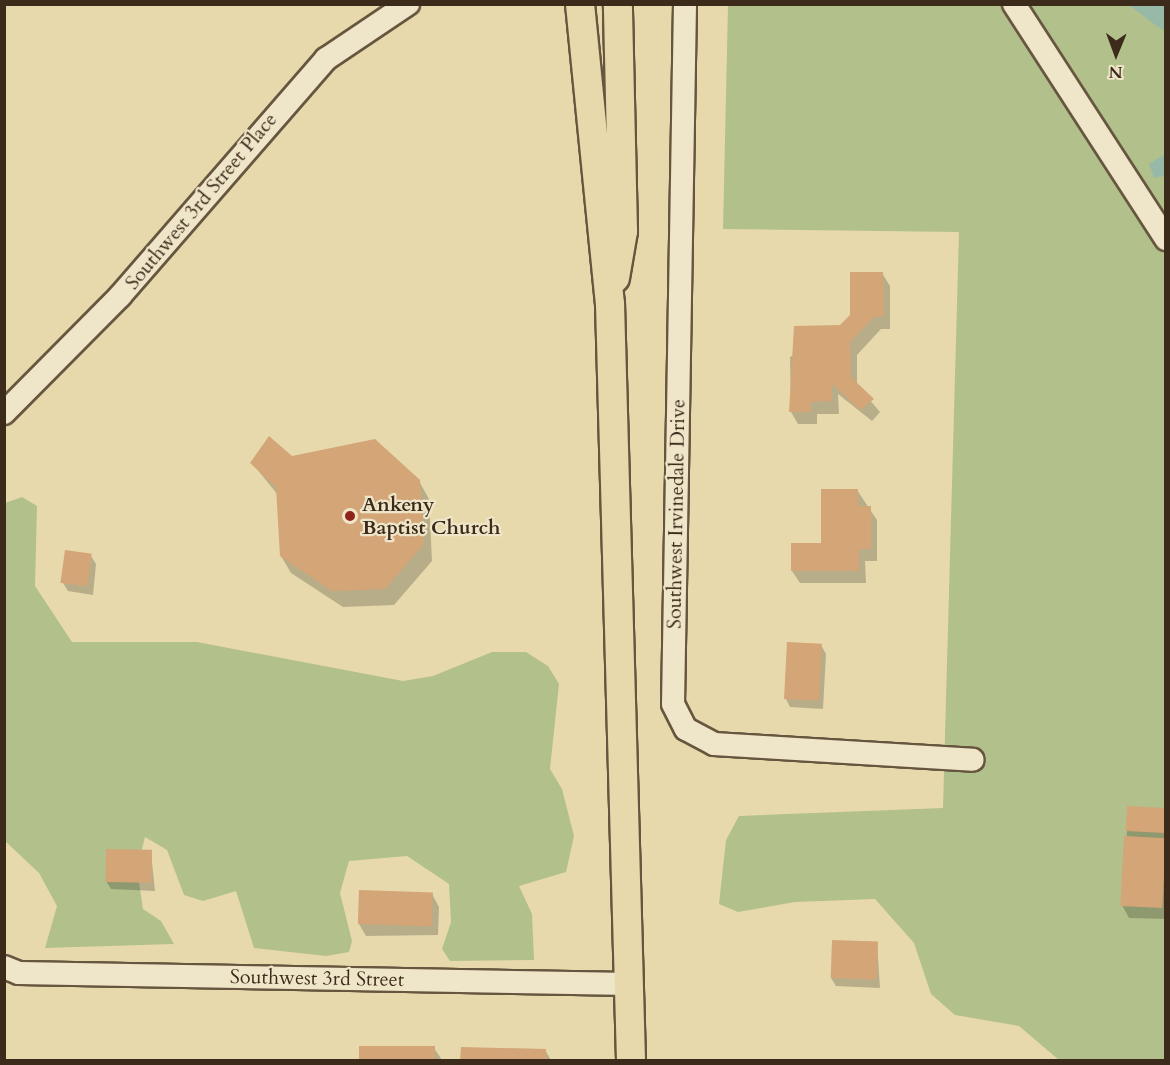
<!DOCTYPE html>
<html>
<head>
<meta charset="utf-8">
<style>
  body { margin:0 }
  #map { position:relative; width:1170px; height:1065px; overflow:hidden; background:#e7d9ac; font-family:Cardo,serif }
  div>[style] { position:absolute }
  .green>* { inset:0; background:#b2c08c }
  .water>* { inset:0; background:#97baa8 }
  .shadow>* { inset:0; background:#0003 }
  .building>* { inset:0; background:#d3a577; transform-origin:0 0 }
  .roads { filter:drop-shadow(2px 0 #67563f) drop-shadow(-2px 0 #67563f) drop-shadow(0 2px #67563f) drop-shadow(0 -2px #67563f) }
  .minor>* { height:22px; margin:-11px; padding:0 11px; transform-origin:11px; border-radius:11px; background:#efe6c9 }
  .major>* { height:28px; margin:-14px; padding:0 14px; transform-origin:14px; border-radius:14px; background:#e7d9ac }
  .dots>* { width:16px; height:16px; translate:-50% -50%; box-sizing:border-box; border:3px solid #efe6c9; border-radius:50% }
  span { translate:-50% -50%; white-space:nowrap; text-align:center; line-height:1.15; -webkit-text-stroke:4.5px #efe6c9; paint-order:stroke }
  .street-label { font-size:20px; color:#3c2a1b }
  .poi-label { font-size:20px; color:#3c2a1b; font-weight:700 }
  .left { translate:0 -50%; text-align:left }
  .frame { position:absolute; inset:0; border:6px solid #3c2a1b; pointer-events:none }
  .north { position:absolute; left:1086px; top:24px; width:60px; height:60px; -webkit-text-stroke:4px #efe6c9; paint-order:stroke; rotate:181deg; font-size:16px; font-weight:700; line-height:24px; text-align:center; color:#3c2a1b }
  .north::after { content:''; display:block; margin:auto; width:21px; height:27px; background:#3c2a1b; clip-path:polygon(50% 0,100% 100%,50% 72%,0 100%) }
</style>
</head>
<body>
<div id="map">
  <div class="green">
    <i style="clip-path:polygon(728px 5px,1165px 5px,1165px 1060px,1059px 1060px,1019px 1026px,955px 1015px,931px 994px,914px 943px,875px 899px,795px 902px,738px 912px,719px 904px,726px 840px,739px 816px,943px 808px,959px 232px,723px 229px)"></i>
    <i style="clip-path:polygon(22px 497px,37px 506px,35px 586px,72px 642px,197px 642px,403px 681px,433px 676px,492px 652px,526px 652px,548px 666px,559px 684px,550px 769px,562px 789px,574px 836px,566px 872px,519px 886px,532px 914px,534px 960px,450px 961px,442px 949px,451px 922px,449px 884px,407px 856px,349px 861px,340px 893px,352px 941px,349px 952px,326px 956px,254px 948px,236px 891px,203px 901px,184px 895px,167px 850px,145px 837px,137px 869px,143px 909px,161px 921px,174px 944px,45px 948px,57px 906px,39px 873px,5px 841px,5px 503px)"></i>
  </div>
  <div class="water">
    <i style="clip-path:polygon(1129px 5px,1165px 5px,1165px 31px,1154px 24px)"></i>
    <i style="clip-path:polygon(1165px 154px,1165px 176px,1154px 178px,1149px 164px)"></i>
  </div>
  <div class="shadow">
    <i style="clip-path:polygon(882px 273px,890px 286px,890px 329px,881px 329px,857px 355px,857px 385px,880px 412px,872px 421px,838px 394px,839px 414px,817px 414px,817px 424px,798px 424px,791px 412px,790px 357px,841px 327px)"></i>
    <i style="clip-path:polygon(292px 457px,419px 481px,429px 499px,432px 561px,394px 605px,343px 607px,291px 573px,281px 556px,278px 495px,252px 463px)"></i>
    <i style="clip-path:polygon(857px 490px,877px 520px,877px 561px,865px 561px,866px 583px,800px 583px,792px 571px,822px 545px)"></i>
    <i style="clip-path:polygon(91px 556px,96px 564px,93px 595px,68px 591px,63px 583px)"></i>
    <i style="clip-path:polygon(821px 645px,826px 654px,823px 709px,790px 707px,786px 699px)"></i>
    <i style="clip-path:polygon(1166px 809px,1166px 919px,1129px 918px,1122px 905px,1127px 831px)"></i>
    <i style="clip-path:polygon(151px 852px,155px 891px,111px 889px,106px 881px)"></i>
    <i style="clip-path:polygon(432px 894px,439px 907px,438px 935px,366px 936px,359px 924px)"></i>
    <i style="clip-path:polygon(877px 943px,880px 988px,836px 986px,831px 978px)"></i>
    <i style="clip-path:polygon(360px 1047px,434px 1048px,442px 1060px,360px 1060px)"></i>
    <i style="clip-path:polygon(462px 1049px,545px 1050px,551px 1060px,462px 1060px)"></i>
  </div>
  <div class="building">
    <i style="clip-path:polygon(850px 272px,883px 272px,884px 316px,874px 317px,850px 342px,851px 377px,874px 399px,860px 410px,832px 384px,832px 401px,811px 402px,811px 412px,789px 412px,794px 326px,840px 325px,850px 315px)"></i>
    <i style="clip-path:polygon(269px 436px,292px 456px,375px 439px,420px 480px,424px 544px,385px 589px,332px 591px,280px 556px,276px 487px,250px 463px)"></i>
    <i style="clip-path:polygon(821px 489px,858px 489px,858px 506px,871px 506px,871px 549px,859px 549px,859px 571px,791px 571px,791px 543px,821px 543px)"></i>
    <i style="left:65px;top:550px;width:27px;height:33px;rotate:8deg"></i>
    <i style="left:787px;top:642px;width:35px;height:57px;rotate:3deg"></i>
    <i style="left:1127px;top:806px;width:39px;height:25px;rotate:3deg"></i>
    <i style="left:1124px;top:836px;width:42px;height:70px;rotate:3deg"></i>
    <i style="left:106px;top:849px;width:46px;height:33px;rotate:1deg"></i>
    <i style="left:359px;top:890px;width:74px;height:34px;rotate:2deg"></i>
    <i style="left:832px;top:940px;width:46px;height:38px;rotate:2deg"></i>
    <i style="left:359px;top:1046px;width:76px;height:14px"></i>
    <i style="clip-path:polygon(461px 1047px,546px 1049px,546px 1060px,460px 1060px)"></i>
  </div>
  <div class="roads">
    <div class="minor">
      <i style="left:685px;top:4px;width:700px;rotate:90.98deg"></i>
      <i style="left:673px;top:704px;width:28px;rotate:63deg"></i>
      <i style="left:686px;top:729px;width:32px;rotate:28deg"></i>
      <i style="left:714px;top:744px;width:259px;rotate:3.5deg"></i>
      <i style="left:1014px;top:4px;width:280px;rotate:57.1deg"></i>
      <i style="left:4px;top:413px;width:165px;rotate:-45.2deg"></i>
      <i style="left:120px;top:296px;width:314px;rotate:-49deg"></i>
      <i style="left:326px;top:59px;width:99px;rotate:-33.9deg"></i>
      <i style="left:4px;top:967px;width:16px;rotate:22deg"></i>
      <i style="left:19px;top:973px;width:611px;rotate:1.03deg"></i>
    </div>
    <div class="major">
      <i style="left:580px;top:4px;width:301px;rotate:84.3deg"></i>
      <i style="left:610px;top:304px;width:756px;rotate:88.41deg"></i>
      <i style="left:615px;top:278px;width:48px;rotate:-80.3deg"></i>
      <i style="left:623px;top:231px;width:227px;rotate:-91.3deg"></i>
    </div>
  </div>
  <div class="dots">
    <i style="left:350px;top:516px;background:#8f2418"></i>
  </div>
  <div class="street-label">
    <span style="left:201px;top:201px;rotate:-50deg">Southwest 3rd Street Place</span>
    <span style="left:676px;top:514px;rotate:-89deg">Southwest Irvinedale Drive</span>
    <span style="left:317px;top:978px;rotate:1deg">Southwest 3rd Street</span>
  </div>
  <div class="poi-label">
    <span class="left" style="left:362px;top:516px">Ankeny<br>Baptist Church</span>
  </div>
  <div class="frame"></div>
  <div class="north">N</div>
</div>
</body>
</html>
